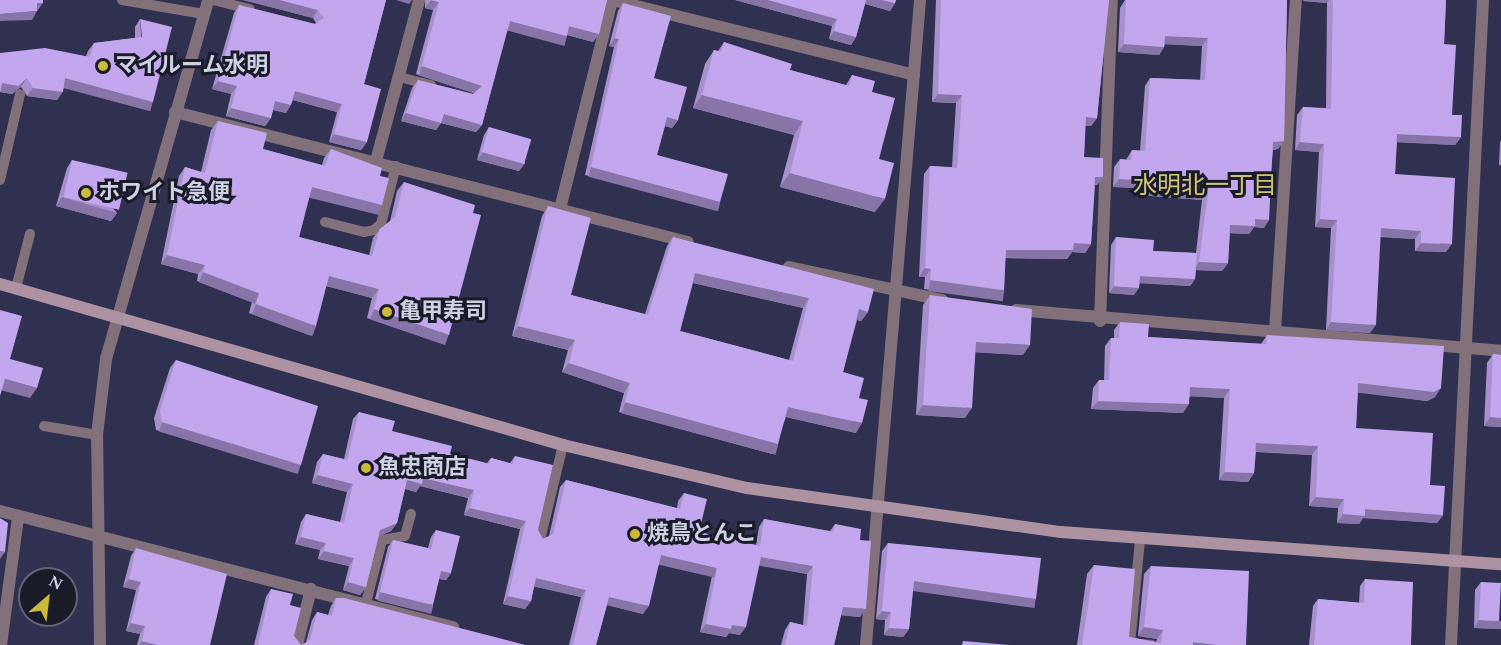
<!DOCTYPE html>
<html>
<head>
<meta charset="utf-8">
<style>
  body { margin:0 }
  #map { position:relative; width:1501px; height:645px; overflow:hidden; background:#303150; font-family:Spectral,"Noto Sans JP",serif }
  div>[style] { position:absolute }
  .lane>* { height:10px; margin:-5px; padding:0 5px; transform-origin:5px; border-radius:5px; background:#82717b }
  .street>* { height:12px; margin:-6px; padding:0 6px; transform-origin:6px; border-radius:6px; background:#82717b }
  .secondary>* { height:12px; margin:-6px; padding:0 6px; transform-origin:6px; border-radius:6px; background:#ad93a2 }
  .wall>* { inset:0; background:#a790cd }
  .shaded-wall>* { inset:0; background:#8875a7; transform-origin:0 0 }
  .building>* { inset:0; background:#c2a7ee; transform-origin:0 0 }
  .dots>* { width:16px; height:16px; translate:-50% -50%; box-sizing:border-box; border:3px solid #1a1b29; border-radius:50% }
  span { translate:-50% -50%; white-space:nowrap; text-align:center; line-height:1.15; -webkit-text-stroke:6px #1a1b29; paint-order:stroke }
  .poi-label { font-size:22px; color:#ced0e4; font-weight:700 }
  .left { translate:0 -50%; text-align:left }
  .neighbourhood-label { font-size:24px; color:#d0c577 }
  .north { position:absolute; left:18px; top:567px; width:60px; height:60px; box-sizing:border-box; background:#1a1b29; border:2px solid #626374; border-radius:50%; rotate:28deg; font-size:16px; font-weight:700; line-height:24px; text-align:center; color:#ced0e4 }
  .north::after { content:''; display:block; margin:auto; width:21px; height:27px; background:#cbba39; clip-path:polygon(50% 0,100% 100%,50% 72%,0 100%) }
</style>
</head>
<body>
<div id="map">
  <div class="lane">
    <i style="left:122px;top:0;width:83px;rotate:9.7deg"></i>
    <i style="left:213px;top:0;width:38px;rotate:14deg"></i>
    <i style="left:399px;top:77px;width:33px;rotate:14deg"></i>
    <i style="left:0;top:180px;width:88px;rotate:-76.9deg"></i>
    <i style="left:325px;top:222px;width:40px;rotate:14.4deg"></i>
    <i style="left:364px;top:232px;width:10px;rotate:-11deg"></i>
    <i style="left:374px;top:230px;width:9px;rotate:-41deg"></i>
    <i style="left:381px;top:224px;width:60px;rotate:-75.5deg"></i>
    <i style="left:16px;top:288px;width:56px;rotate:-75.5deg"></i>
    <i style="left:44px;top:426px;width:54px;rotate:9.6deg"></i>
    <i style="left:540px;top:540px;width:98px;rotate:-76.4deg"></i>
    <i style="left:1140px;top:540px;width:103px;rotate:95.5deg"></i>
    <i style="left:1130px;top:643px;width:22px;rotate:5deg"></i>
    <i style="left:366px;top:603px;width:65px;rotate:-75.7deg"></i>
    <i style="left:382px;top:540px;width:23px;rotate:-10deg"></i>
    <i style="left:405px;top:536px;width:23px;rotate:-75deg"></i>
  </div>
  <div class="street">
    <i style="left:612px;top:0;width:311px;rotate:13.9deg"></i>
    <i style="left:175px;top:112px;width:529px;rotate:14.22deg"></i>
    <i style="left:376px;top:161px;width:167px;rotate:-75deg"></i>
    <i style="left:560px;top:209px;width:215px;rotate:-76deg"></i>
    <i style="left:789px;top:267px;width:157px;rotate:12.2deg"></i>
    <i style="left:1016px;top:310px;width:487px;rotate:4.8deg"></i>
    <i style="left:1100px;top:321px;width:321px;rotate:-87.9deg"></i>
    <i style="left:1275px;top:331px;width:332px;rotate:-86.4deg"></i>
    <i style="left:0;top:511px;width:468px;rotate:14.4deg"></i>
    <i style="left:1px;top:645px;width:129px;rotate:-82.4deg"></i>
    <i style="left:100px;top:645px;width:210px;rotate:-90.8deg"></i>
    <i style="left:97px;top:435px;width:77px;rotate:-83.2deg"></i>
    <i style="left:106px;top:359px;width:373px;rotate:-74.1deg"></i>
    <i style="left:297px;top:645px;width:58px;rotate:-76deg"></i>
    <i style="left:866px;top:645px;width:647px;rotate:-85.21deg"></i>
    <i style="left:1451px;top:645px;width:646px;rotate:-87.16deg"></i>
  </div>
  <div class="secondary">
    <i style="left:0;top:284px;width:586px;rotate:15.96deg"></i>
    <i style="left:563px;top:445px;width:189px;rotate:13.2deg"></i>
    <i style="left:747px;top:488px;width:317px;rotate:8deg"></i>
    <i style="left:1061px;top:532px;width:441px;rotate:4.2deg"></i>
  </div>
  <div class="wall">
    <i style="clip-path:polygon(243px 0,386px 0,364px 84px,367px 142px,361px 150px,329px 142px,337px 112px,293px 100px,286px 113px,273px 110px,271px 118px,265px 126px,226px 116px,231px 94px,212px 89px,234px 13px,239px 5px,315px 24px,316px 23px,313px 18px)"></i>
    <i style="clip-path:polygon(425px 0,607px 0,599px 34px,593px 42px,567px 35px,561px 44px,507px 29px,482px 125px,476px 132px,441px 123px,436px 130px,401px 121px,412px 88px,418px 80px,473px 94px,475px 93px,416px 74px,433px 10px,425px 8px)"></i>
    <i style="clip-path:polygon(735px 0,896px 0,895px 3px,890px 11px,865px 4px,856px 37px,851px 45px,829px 39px,832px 26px)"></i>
    <i style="clip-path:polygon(936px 0,1109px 0,1097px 118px,1091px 126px,1085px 126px,1084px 157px,1103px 177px,1097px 185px,1095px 185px,1091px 244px,1085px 253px,1072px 252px,1067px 259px,1005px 258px,1004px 290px,998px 299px,924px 289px,925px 277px,919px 277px,924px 174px,930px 166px,952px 167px,956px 103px,932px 102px)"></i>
    <i style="clip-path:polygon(1125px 0,1287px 0,1284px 141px,1278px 149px,1273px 150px,1264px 228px,1254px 227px,1249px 234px,1230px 233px,1228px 263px,1222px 271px,1196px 270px,1195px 279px,1190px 286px,1140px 283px,1134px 295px,1109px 293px,1111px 245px,1116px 237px,1153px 251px,1196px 253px,1202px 200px,1138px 195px,1138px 188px,1113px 187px,1114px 167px,1120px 159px,1126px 160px,1132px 150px,1140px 151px,1145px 86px,1150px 78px,1200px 80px,1202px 46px,1165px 44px,1164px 47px,1159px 55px,1118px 52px,1120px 8px)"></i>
    <i style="clip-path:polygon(1303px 0,1446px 0,1444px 44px,1452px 115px,1461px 137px,1455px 145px,1397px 142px,1395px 174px,1446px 252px,1415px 251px,1415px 239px,1380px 237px,1370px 333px,1326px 330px,1331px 228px,1315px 227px,1319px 152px,1295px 150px,1297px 115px,1303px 107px,1326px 108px,1327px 3px,1304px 1px)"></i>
    <i style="clip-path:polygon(623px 3px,654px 78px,678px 120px,672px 128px,665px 126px,657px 155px,715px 210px,585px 175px,614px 47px,609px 46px,618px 11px)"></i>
    <i style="clip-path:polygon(140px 19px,147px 110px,64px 87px,57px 100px,27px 96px,21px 87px,12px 94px,0 92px,0 53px,86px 56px,88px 51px,94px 43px,135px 38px,135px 27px)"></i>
    <i style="clip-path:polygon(724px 42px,790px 70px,846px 85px,852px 75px,872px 92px,879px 159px,875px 212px,780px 187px,794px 135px,693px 108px,705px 64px,714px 50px,718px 51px)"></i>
    <i style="clip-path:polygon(218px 121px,263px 149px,322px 165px,324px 158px,331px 149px,380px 176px,376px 214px,309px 197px,299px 237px,369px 255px,373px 238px,380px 229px,390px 221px,397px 191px,404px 182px,443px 344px,367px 318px,372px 298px,326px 286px,309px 335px,249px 313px,252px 302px,197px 281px,198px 274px,161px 264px,179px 176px,185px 167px,201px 172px,211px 130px)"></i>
    <i style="clip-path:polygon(489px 127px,525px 163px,519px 171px,477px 160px,484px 135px)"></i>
    <i style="clip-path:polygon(1501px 141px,1501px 165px,1499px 165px,1500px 142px)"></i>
    <i style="clip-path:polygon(72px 160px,117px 213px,111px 221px,56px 206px,67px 168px)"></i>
    <i style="clip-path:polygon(evenodd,548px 206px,571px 295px,645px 314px,667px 246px,673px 237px,868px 312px,861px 321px,857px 320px,843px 372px,856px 433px,786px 417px,772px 454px,619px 412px,624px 393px,562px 372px,568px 350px,512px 336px,542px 216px,548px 206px,693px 283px,803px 308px,789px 360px,680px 331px,693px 283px)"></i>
    <i style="clip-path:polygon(930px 295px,1023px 355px,975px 352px,965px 418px,916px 415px,923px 305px)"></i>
    <i style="clip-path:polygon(1120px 322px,1148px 337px,1261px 344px,1267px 335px,1435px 397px,1427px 401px,1358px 392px,1356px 428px,1430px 485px,1443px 515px,1437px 523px,1363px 518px,1359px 524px,1337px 523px,1338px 508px,1309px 506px,1312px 455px,1256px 452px,1254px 473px,1248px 482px,1219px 480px,1224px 398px,1190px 396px,1183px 413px,1091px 409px,1093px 388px,1099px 380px,1104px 380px,1105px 346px,1111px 338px,1114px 338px,1114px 330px)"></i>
    <i style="clip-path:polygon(1493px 354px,1501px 355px,1501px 427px,1484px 426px,1487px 363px)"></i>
    <i style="clip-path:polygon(176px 360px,301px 465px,296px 473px,156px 430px,154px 418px,170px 368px)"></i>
    <i style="clip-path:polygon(359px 412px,392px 431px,450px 454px,487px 463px,491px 458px,510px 463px,515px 456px,538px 530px,543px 539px,549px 536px,560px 487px,566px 480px,677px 508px,678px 501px,684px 493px,699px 532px,756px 545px,759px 527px,764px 519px,830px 531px,835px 524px,860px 540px,860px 617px,841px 615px,834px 645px,781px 645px,785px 630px,790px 622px,803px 625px,807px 574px,759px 565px,740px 635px,729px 633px,726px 637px,700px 632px,712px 576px,659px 563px,643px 614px,607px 605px,596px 645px,569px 645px,581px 597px,534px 586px,531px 601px,525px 609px,503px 604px,520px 529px,464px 515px,468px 498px,420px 486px,416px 492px,405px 489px,397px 523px,391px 531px,379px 536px,366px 587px,360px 595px,343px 590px,349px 566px,318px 559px,320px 550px,295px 544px,301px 522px,306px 514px,340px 522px,347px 492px,312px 483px,317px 462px,323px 454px,344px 459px,353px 419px)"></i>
    <i style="clip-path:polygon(436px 530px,451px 573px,446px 580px,439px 579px,428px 612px,375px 599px,388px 547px,393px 540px,428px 548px,431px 537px)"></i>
    <i style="clip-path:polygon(888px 543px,1031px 607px,913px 589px,909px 629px,903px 637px,884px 635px,885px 620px,876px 619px,882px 551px)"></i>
    <i style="clip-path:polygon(136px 548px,210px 645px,137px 645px,140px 634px,126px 631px,136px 590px,123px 587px,131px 556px)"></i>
    <i style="clip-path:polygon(1094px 565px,1129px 637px,1156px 642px,1157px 639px,1138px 636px,1144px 574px,1151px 566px,1246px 645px,1077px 645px,1087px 574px)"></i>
    <i style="clip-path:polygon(1365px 579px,1411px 645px,1309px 645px,1313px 606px,1318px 599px,1359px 603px,1360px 586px)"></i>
    <i style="clip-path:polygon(1481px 582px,1501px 629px,1474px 628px,1475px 590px)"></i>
    <i style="clip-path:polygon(271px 589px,290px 605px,294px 636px,301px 645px,254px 645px,266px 597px)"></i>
    <i style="clip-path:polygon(336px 598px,525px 645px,306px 642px,312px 620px,317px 612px,328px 615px,331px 606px)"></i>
  </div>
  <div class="shaded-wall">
    <i style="clip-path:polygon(243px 0,280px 0,318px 10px,313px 18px)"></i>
    <i style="clip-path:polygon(396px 0,412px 0,409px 4px)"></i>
    <i style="clip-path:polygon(431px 0,439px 2px,433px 10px,425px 8px)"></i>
    <i style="clip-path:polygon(735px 0,768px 0,837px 19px,832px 26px)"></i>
    <i style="clip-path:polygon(865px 0,882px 0,895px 3px,890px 11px,862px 3px)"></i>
    <i style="clip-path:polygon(1305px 0,1329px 0,1327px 3px,1304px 1px)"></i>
    <i style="clip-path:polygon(37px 3px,43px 3px,37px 11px)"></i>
    <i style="clip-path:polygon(37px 11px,32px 20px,0 21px,0 14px)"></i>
    <i style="left:510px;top:21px;width:59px;height:10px;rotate:15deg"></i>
    <i style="clip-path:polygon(569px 26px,599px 34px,593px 42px,564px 34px)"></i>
    <i style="clip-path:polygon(834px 31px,856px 37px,851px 45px,829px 39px)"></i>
    <i style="clip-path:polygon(1165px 36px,1208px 38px,1202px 46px,1160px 44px)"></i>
    <i style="clip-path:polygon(615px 38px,619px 39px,614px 47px,609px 46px)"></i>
    <i style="clip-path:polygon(1124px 44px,1164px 47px,1159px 55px,1118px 52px)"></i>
    <i style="left:422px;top:66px;width:63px;height:10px;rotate:18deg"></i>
    <i style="clip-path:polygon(27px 78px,21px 87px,12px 94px,0 92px,2px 83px)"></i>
    <i style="left:65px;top:78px;width:91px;height:10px;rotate:15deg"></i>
    <i style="clip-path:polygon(218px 81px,237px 86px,231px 94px,212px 89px)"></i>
    <i style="clip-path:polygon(33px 88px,63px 92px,57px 100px,27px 96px)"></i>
    <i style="clip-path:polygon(295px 91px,342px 104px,337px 112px,289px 99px)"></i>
    <i style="clip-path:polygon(938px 94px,962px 95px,956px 103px,932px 102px)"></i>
    <i style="clip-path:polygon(702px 95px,803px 121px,794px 135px,693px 108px)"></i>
    <i style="clip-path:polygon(275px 101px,291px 105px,286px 113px,270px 109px)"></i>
    <i style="clip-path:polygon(231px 108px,271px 118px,265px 126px,226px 116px)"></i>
    <i style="clip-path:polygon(406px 113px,444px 114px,482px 125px,476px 132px,441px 123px,436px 130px,401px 121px)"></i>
    <i style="clip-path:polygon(667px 117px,678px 120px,672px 128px,662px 125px)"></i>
    <i style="clip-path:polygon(1086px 117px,1097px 118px,1091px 126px,1080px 126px)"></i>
    <i style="clip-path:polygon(334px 134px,367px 142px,361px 150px,329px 142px)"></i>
    <i style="clip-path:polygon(1397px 134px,1461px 137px,1455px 145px,1392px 142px)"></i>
    <i style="clip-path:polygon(1284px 141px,1278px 149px,1267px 150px,1273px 142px)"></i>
    <i style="clip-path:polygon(1300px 142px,1324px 144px,1319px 152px,1295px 150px)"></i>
    <i style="clip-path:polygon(483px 152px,525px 163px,519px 171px,477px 160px)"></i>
    <i style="left:591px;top:167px;width:134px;height:10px;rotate:15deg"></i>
    <i style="clip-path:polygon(790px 173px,885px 199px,875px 212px,780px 187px)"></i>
    <i style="clip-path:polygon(1095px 177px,1103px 177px,1097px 185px,1089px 185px)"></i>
    <i style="clip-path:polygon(1119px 179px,1144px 180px,1138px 188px,1113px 187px)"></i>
    <i style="left:312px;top:187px;width:72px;height:11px;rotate:14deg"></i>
    <i style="clip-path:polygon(1144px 188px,1208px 192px,1202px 200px,1138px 195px)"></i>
    <i style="clip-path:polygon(62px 197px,117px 213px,111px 221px,56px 206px)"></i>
    <i style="clip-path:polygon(1255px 219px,1269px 220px,1264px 228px,1254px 227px,1249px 234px,1225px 233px,1230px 225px)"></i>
    <i style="clip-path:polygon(1320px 219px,1337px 220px,1331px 228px,1315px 227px)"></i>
    <i style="clip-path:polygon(1381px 228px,1421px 231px,1415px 239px,1375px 236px)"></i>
    <i style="clip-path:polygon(1074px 243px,1091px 244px,1085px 253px,1072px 252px,1067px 259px,1000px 258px,1006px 250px)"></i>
    <i style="clip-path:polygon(1421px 243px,1452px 244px,1446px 252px,1415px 251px)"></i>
    <i style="clip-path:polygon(167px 255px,205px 265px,198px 274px,161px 264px)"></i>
    <i style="clip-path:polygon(1199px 262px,1228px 263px,1222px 271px,1194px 270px)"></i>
    <i style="clip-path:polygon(925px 268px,931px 269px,925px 277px,919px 277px)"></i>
    <i style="left:203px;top:272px;width:60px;height:11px;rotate:21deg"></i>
    <i style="clip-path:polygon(695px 273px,809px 298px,803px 308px,689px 282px)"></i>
    <i style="clip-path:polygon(329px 276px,379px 289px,372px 298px,323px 285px)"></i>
    <i style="clip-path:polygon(1140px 276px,1195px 279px,1190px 286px,1135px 283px)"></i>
    <i style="left:930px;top:280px;width:75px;height:11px;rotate:8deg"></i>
    <i style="clip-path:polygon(1114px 286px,1139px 288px,1134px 295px,1109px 293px)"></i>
    <i style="left:256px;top:304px;width:64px;height:11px;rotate:20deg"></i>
    <i style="left:374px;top:309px;width:79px;height:11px;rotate:19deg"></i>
    <i style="clip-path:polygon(859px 309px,868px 312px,861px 321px,853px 319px)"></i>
    <i style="clip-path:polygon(1331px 322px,1376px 325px,1370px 333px,1326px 330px)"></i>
    <i style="clip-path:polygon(518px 326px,575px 340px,568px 350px,512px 336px)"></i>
    <i style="clip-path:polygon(976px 342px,1030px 345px,1023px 355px,969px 352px)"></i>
    <i style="clip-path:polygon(569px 363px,630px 383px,624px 393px,562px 372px)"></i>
    <i style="clip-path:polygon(5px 379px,37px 388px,30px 398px,0 390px)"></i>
    <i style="clip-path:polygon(1358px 383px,1441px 388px,1435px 397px,1427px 401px,1352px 392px)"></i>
    <i style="clip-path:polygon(1190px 387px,1230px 389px,1224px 398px,1184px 396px)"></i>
    <i style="clip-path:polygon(1098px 401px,1189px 404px,1183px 413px,1091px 409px)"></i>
    <i style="left:625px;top:402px;width:159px;height:12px;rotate:15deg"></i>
    <i style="clip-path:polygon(923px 405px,972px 408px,965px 418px,916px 415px)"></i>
    <i style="clip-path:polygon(788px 407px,862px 423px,856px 433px,782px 416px)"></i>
    <i style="clip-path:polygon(1490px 417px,1501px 418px,1501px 427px,1484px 426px)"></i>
    <i style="left:162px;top:422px;width:145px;height:10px;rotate:17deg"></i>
    <i style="clip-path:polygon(1256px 443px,1318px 446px,1312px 455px,1250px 451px)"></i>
    <i style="clip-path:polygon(1225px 472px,1254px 473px,1248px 482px,1219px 480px)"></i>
    <i style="clip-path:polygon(318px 475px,353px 484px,347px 492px,312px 483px)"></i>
    <i style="clip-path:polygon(423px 478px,474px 490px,468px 498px,420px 486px,416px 492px,402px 488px,407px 480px)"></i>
    <i style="clip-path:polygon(1316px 497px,1344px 499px,1338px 508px,1309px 506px)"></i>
    <i style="clip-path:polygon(470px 508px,526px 521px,520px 529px,464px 515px)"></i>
    <i style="clip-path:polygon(1365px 509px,1443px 515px,1437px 523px,1363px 518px,1359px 524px,1337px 523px,1343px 514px)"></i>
    <i style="clip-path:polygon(397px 523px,391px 531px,375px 538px,380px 530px)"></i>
    <i style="clip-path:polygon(301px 537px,326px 543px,320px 550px,295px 544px)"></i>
    <i style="clip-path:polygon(0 551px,5px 552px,0 559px)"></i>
    <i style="clip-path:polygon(324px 551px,354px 558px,349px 566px,318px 559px)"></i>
    <i style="left:661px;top:555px;width:57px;height:10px;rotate:13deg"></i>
    <i style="clip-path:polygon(761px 557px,813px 566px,807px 574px,755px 565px)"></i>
    <i style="clip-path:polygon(441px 571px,451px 573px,446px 580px,436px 578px)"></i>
    <i style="clip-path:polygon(536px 578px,586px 590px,581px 597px,531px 586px)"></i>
    <i style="clip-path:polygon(129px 579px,141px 582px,136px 590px,123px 587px)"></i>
    <i style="left:914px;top:581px;width:123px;height:10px;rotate:8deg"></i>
    <i style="clip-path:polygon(348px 582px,366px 587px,360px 595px,343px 590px)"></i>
    <i style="left:380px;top:592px;width:55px;height:9px;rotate:14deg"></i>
    <i style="clip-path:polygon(508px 596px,531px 601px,525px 609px,503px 604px)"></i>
    <i style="clip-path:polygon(609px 597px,649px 606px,643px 614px,603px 604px)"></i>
    <i style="clip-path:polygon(843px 607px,866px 609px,860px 617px,837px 615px)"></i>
    <i style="clip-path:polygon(882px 611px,891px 612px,885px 620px,876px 619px)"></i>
    <i style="clip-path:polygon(1479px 620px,1501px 621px,1501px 629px,1474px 628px)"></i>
    <i style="clip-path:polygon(131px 623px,145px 626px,140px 634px,126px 631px)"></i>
    <i style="clip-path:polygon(706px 624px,732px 625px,746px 627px,740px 635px,729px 633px,726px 637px,700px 632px)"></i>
    <i style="clip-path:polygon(1144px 627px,1163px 630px,1157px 639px,1138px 636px)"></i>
    <i style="clip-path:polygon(889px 628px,909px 629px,903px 637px,884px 635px)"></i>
    <i style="clip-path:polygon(142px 641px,158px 645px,139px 645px)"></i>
    <i style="clip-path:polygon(1193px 642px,1218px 645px,1191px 645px)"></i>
  </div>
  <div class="building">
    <i style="clip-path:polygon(0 0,43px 0,43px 3px,37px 3px,37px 11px,0 14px)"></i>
    <i style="clip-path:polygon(280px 0,386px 0,364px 84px,381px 89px,367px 142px,334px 134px,342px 104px,295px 91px,291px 105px,275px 101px,271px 118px,231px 108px,237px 86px,218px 81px,239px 5px,315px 24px,324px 18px,318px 10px)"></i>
    <i style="clip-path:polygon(431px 0,607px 0,599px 34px,569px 26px,567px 36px,510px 21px,482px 125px,444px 114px,441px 123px,406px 113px,418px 80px,473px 94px,482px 86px,422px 66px,439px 2px)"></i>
    <i style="clip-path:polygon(768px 0,866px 0,856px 37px,834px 31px,837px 19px)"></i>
    <i style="clip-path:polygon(882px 0,896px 0,895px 3px)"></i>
    <i style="clip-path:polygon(941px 0,1109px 0,1097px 118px,1086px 117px,1084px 157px,1103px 158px,1103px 177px,1095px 177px,1091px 244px,1074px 243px,1073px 250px,1006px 250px,1004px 290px,930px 280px,931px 269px,925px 268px,930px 166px,957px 168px,962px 95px,938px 94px)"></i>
    <i style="clip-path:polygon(1126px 0,1287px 0,1284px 141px,1273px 142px,1269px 220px,1255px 219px,1255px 226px,1230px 225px,1228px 263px,1199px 262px,1208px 192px,1144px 188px,1144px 180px,1119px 179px,1120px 159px,1131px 160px,1132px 150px,1145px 151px,1150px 78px,1205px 80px,1208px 38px,1165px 36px,1164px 47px,1124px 44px)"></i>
    <i style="clip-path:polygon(1333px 0,1446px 0,1444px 44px,1456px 45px,1452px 115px,1462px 115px,1461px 137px,1397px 134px,1395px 174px,1455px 178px,1452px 244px,1421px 243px,1421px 231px,1381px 228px,1376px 325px,1331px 322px,1337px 220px,1320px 219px,1324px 144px,1300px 142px,1303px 107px,1331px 109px)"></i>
    <i style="clip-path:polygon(623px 3px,671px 16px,654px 78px,687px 87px,678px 120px,667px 117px,657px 155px,728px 174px,720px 202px,591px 167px,619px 39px,615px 38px)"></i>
    <i style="clip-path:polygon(140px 19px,172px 27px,153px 102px,65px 78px,63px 92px,33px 88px,27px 78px,18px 86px,2px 83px,0 92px,0 53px,45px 48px,90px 57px,94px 43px,142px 37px)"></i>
    <i style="clip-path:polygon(724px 42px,792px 64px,790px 70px,849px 86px,852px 75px,875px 81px,872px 92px,895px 98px,879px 159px,894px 163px,885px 199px,790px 173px,803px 121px,702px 95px,714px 50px,721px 52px)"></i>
    <i style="clip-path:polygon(218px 121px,267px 133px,263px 149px,325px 166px,331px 149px,382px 168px,380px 176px,389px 178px,382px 205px,312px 187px,299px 237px,372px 256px,380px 229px,395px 217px,404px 182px,475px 205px,473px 213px,481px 215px,449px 335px,374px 309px,379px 289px,329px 276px,316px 326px,256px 304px,259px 293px,203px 272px,205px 265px,167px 255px,185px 167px,205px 173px)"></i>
    <i style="left:489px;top:127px;width:44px;height:26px;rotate:16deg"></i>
    <i style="left:72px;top:160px;width:57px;height:38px;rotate:13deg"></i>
    <i style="clip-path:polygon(evenodd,548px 206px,591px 218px,571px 295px,648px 315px,673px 237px,874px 289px,868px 312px,859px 309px,843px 372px,864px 378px,859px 398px,868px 400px,862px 423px,788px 407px,778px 444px,625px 402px,630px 383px,569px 363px,575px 340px,518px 326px,548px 206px,695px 273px,809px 298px,793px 361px,680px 331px,695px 273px)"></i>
    <i style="clip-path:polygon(1116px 237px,1154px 240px,1153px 251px,1197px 253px,1195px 279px,1140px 276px,1139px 288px,1114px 286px)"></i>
    <i style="clip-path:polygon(930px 295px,1032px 309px,1030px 345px,976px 342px,972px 408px,923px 405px)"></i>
    <i style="clip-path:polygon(0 310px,22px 316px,10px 359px,43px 368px,37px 388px,5px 379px,0 396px)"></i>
    <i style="clip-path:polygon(1120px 322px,1149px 324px,1148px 337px,1266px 344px,1267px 335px,1444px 346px,1441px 388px,1434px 392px,1358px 383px,1356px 428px,1433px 433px,1430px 485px,1445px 486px,1443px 515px,1365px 509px,1365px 516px,1343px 514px,1344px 499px,1316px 497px,1318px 446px,1256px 443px,1254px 473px,1225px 472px,1230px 389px,1190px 387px,1189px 404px,1098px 401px,1099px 380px,1109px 380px,1111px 338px,1119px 338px)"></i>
    <i style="clip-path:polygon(1493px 354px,1501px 355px,1501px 418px,1490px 417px)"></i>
    <i style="clip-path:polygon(176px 360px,318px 406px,301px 465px,162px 422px,160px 410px)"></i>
    <i style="clip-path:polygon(359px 412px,395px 421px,392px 431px,452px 446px,450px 454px,489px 464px,491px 458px,513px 464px,515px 456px,553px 465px,538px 530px,543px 539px,553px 534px,566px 480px,680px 509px,684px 493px,707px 499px,699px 532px,760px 546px,764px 519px,833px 532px,835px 524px,861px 529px,860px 540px,871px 541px,866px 609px,843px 607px,834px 645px,785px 645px,790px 622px,807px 626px,813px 566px,761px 557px,746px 627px,732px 625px,731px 629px,706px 624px,717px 568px,661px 555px,649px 606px,609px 597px,596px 645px,573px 645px,586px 590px,536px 578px,531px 601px,508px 596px,526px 521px,470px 508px,474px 490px,423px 478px,422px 484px,407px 480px,397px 523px,380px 530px,366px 587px,348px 582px,354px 558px,324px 551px,326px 543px,301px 537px,306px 514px,344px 523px,353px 484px,318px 475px,323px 454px,347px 460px)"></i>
    <i style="clip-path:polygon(0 518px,8px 523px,5px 552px,0 551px)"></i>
    <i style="clip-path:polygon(436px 530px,460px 536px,451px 573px,441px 571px,433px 605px,380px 592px,393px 540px,431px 549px)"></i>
    <i style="clip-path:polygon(888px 543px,1041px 558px,1036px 599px,914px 581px,909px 629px,889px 628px,891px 612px,882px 611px)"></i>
    <i style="clip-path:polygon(136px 548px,227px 574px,210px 645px,158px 645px,142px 641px,145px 626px,131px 623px,141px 582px,129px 579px)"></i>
    <i style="clip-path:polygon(1094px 565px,1135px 569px,1129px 637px,1161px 643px,1163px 630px,1144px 627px,1151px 566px,1249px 571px,1246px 645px,1218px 645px,1193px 642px,1193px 645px,1082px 645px)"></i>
    <i style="clip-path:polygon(1365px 579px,1413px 582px,1411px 645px,1314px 645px,1318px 599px,1364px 603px)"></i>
    <i style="left:1481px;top:582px;width:20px;height:38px;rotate:3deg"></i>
    <i style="clip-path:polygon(271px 589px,293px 594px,290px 605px,301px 608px,294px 636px,301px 645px,258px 645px)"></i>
    <i style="clip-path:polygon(336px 598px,344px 598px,525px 645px,301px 645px,310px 640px,317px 612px,332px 616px)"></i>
    <i style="clip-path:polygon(963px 641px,1009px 645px,962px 645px)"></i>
  </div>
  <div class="dots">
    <i style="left:103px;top:66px;background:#cbba39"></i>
    <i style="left:86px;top:193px;background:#cbba39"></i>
    <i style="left:387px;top:312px;background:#cbba39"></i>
    <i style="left:366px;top:468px;background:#cbba39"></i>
    <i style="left:635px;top:534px;background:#cbba39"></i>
  </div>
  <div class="poi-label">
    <span class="left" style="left:115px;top:66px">マイルーム水明</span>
    <span class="left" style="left:98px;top:193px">ホワイト急便</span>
    <span class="left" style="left:399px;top:312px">亀甲寿司</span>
    <span class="left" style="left:378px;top:468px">魚忠商店</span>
    <span class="left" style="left:647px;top:534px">焼鳥とんこ</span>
  </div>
  <div class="neighbourhood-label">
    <span style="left:1205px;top:187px">水明北一丁目</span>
  </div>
  <div class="north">N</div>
</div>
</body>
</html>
